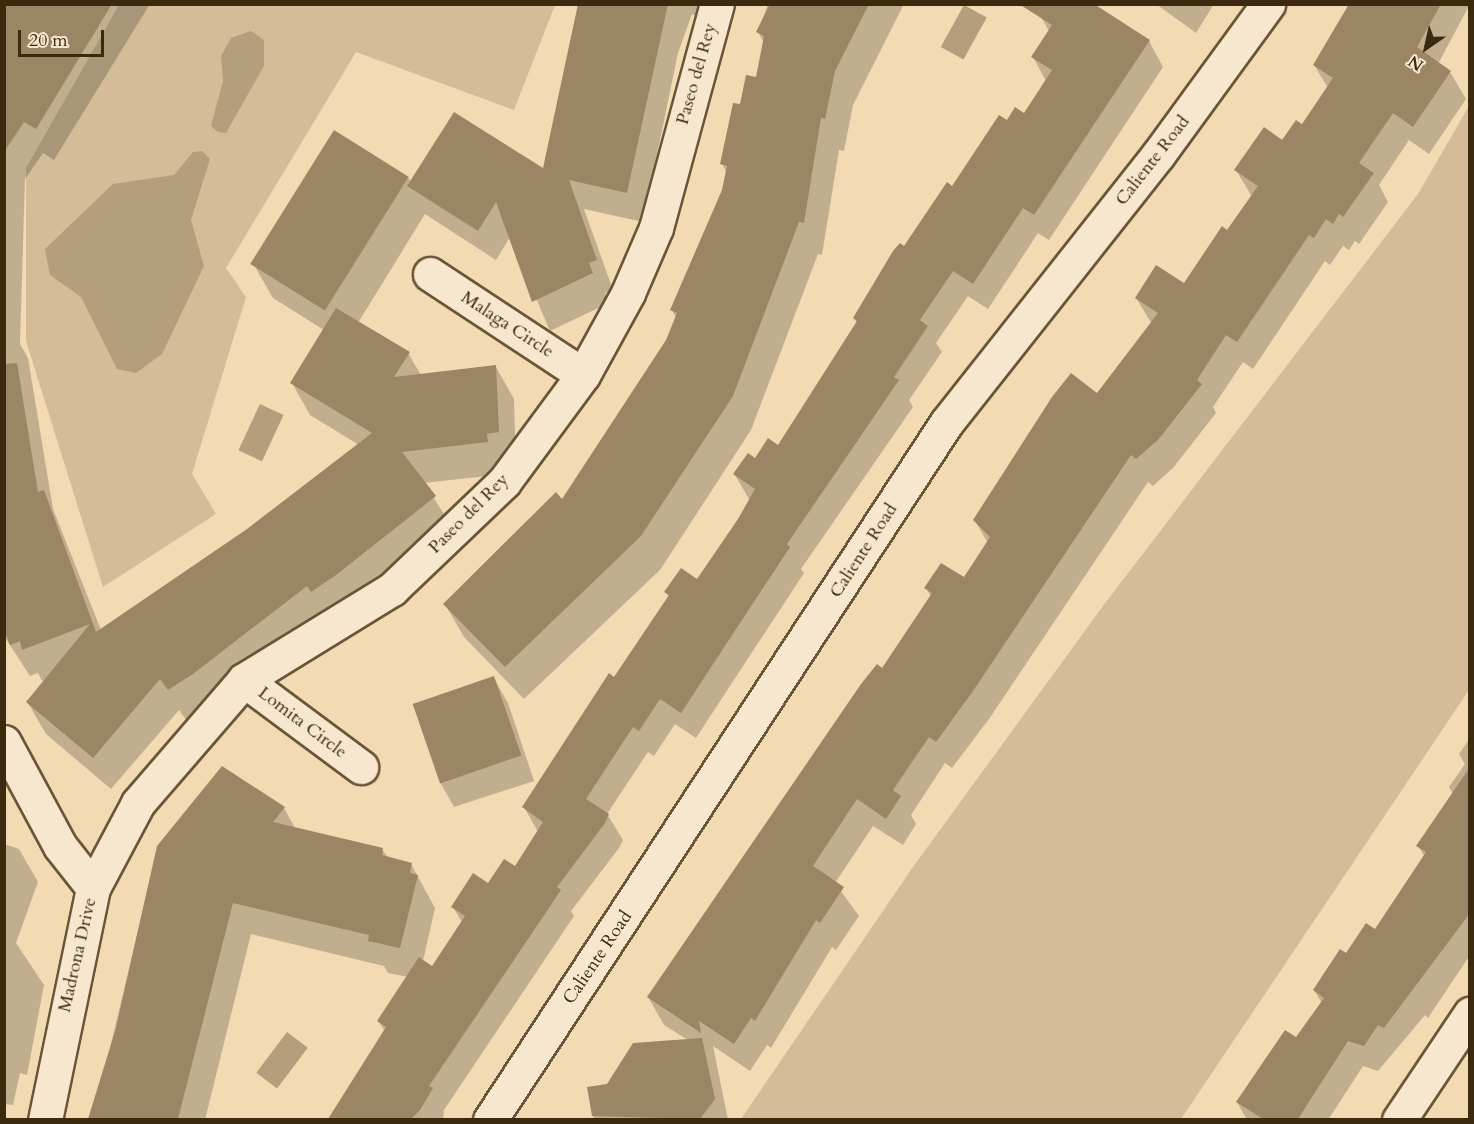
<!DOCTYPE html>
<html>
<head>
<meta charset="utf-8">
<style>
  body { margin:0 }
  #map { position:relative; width:1474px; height:1124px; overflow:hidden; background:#f2dab3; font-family:Cardo,serif }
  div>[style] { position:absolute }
  .green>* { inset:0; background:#d3bc97 }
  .water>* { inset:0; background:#b49e7b; transform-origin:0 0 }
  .shadow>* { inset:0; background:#0003 }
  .building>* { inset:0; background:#9b8564; transform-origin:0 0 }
  .roads { filter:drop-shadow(2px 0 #6a5537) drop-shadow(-2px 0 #6a5537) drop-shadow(0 2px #6a5537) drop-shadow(0 -2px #6a5537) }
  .minor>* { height:33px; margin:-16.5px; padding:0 16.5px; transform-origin:16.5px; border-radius:16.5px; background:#f7e7ce }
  span { translate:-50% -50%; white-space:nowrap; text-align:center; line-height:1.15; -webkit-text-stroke:4.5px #f7e7ce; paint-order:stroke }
  .street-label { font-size:18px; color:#3d290e }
  .frame { position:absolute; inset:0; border:6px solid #3d290e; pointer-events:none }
  .north { position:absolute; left:1396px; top:18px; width:60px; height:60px; -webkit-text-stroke:4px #f7e7ce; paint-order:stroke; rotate:214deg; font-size:16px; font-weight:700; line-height:24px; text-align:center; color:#3d290e }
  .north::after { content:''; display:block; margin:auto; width:21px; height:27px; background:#3d290e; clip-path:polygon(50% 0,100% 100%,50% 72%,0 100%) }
  .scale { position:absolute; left:18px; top:30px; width:86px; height:27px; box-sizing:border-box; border:3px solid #3d290e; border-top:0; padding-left:8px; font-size:18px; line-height:21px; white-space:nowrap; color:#3d290e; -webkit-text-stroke:4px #f7e7ce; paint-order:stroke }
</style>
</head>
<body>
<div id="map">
  <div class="green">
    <i style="clip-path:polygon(119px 5px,555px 5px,514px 110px,356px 52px,226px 268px,246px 297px,192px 474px,216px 514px,103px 587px,26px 341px,26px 168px)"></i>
    <i style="clip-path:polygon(1469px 106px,1469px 690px,1181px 1119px,741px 1119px,913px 867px,1103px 606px,1418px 194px)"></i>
  </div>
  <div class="water">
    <i style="left:964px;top:5px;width:26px;height:48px;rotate:29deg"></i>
    <i style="clip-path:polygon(251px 31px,264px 40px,264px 66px,226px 133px,218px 132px,211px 126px,223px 81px,221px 56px,231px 38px)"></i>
    <i style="clip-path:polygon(202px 151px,210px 159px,191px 220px,204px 266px,162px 354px,136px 373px,117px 369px,81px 297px,50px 275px,45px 249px,113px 184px,174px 175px,193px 152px)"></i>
    <i style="left:260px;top:404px;width:26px;height:51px;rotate:25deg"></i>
    <i style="left:287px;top:1032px;width:26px;height:51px;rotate:37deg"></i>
  </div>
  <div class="shadow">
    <i style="clip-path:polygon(4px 4px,150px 4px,54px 160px,43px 153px,25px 179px,20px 344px,28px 358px,53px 509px,101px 630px,248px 530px,359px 445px,310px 415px,292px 383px,324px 330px,273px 298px,254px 265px,408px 177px,411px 182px,544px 170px,580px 4px,703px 4px,698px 17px,692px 14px,678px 53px,643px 222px,584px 209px,613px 290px,605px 293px,609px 303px,550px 331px,510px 237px,496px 260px,425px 214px,358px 323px,408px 353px,421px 375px,496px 367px,514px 399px,516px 464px,505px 474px,424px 483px,453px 528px,187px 721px,179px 710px,111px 789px,46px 734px,28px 703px,47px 679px,42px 681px,38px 673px,30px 676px,4px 636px)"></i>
    <i style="clip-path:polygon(768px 4px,904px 4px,853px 105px,844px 151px,839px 150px,822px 255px,818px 254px,751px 430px,660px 570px,524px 699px,464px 637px,445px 604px,562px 501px,667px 341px,676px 318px,672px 310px,723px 190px,727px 173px,722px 164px,757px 79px,764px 43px,758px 32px)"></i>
    <i style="clip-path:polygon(1156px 4px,1214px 4px,1196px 33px)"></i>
    <i style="clip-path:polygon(1351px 4px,1470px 4px,1438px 64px,1450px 72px,1466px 99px,1429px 154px,1409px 140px,1379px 185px,1388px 202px,1359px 244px,1355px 241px,1349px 250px,1343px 246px,1330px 265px,1325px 261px,1253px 369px,1243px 362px,1213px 407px,1216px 413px,1173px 468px,1153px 486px,1148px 482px,989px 719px,952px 768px,945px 763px,911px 815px,916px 824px,903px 845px,873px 826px,835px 883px,859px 916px,836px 950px,832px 947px,771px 1048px,767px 1045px,750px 1071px,713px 1046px,728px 1120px,594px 1120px,589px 1088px,607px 1085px,688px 1040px,664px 1025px,648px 997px,883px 670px,931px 597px,926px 588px,964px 579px,988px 543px,975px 521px,1097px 395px,1152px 324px,1136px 298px,1184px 285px,1228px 232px,1252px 197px,1236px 170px,1302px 126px,1328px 88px,1314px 65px)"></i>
    <i style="clip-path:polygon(1041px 17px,1149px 41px,1163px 67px,1049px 240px,1038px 233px,988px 309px,968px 296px,936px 343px,942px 352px,909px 400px,913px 407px,801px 569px,804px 573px,696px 738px,675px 724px,654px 756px,648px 752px,607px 814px,623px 840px,619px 848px,571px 911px,574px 916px,444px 1110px,443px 1120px,330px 1120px,385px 1032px,379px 1022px,408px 977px,388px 973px,384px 966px,251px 934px,205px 1120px,93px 1120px,158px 846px,284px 808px,295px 828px,382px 849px,388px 858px,411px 864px,435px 908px,423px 961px,432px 968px,462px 922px,453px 907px,515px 868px,538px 832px,524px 807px,669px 598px,666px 592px,698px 581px,750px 501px,735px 475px,779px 447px,857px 323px,854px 318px,905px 248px,1007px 122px,1024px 115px,1046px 81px,1033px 57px,1049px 31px)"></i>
    <i style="clip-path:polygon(493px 677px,508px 703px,534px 781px,454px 807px,440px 782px)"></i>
    <i style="clip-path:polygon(1470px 738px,1470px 955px,1428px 1018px,1425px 1015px,1378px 1071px,1363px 1066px,1328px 1120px,1247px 1120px,1237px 1102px,1296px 1039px,1322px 1003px,1314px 990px,1375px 931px,1425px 857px,1418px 846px,1453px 794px,1449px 787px,1465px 764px,1459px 754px)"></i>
    <i style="clip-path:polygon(4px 844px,19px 849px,38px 882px,16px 943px,44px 985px,27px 1075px,20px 1073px,13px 1105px,4px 1104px)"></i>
  </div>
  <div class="building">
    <i style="clip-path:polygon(4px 4px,112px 4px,36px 129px,24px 122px,4px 152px)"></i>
    <i style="clip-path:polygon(578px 4px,668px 4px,627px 193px,569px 180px,597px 260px,589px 263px,593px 273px,532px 302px,496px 202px,478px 231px,407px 186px,454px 112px,543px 168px)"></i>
    <i style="clip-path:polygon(770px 4px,869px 4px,835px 71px,825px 119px,821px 118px,804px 223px,799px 222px,733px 396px,641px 536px,505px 667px,443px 604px,556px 492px,562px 499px,666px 340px,677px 313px,670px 310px,722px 190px,727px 166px,720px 164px,733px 103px,740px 104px,746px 75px,756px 77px,764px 36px,756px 32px)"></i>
    <i style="clip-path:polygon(1019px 4px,1094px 4px,1150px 40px,1034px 215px,1023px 208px,973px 284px,953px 271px,920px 320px,928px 326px,894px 377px,899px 380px,787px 544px,790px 547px,681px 713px,660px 699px,639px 731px,633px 727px,586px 799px,609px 814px,605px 823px,557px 887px,561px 890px,429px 1086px,433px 1088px,420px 1110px,411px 1119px,328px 1119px,386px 1027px,377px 1021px,419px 957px,432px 966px,465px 916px,451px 907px,473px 873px,488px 883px,504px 859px,515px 866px,543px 822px,522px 807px,609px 673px,614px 677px,669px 595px,664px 592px,681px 568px,697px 579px,738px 519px,755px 489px,733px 474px,748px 453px,755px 458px,768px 438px,778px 445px,857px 321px,853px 318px,893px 251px,900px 243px,904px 246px,947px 182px,952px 186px,999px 115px,1007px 120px,1015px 107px,1024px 113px,1052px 70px,1031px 57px,1052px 25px)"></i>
    <i style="clip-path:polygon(1349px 4px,1441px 4px,1417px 47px,1451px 71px,1413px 127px,1393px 113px,1359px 163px,1374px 173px,1343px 217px,1339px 214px,1333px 224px,1326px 219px,1314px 238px,1309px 235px,1237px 342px,1226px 335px,1197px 380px,1202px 384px,1158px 440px,1136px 459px,1131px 455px,973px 691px,936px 742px,929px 737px,893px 790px,901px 796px,886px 819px,857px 799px,813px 866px,844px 887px,820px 923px,816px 920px,755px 1021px,751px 1018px,734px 1044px,699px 1021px,701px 1033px,647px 997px,861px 684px,877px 664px,882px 668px,932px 593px,924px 588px,941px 563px,964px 577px,990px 537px,973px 520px,1052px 397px,1071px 373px,1097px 393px,1158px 313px,1135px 298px,1156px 265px,1184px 283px,1222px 226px,1227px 230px,1258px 186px,1234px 170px,1264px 127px,1282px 140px,1296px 120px,1302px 124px,1333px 78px,1313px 65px)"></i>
    <i style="left:334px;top:130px;width:88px;height:158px;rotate:32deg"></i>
    <i style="clip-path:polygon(336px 308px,410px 352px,394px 377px,496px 365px,499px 432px,487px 434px,488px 442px,402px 452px,436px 496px,336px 575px,311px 592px,307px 586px,193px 674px,168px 690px,160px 679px,93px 758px,26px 702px,90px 624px,22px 650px,20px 641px,10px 645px,4px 630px,4px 364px,17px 363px,38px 492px,44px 490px,96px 632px,247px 529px,372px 433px,290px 383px)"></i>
    <i style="left:494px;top:676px;width:84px;height:86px;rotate:71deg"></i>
    <i style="clip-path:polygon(222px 766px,285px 807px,273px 822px,383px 848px,382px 855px,412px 863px,410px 873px,418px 875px,400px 948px,368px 941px,369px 935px,233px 903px,178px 1119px,88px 1119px,116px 1028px,157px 846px)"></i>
    <i style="clip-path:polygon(1470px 767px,1470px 913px,1384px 1028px,1378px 1025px,1364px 1046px,1348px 1041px,1298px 1119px,1263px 1119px,1236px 1102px,1285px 1030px,1296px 1037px,1324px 998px,1313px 990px,1340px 949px,1346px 953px,1366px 923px,1375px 929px,1426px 852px,1416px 846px)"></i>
    <i style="clip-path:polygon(702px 1038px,715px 1099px,700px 1119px,592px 1116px,587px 1087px,607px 1084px,633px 1043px)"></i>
  </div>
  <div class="roads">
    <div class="minor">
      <i style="left:430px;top:274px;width:183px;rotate:33.4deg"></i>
      <i style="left:244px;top:680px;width:146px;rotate:36.6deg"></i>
      <i style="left:4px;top:742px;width:118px;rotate:61.7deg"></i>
      <i style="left:60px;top:846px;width:53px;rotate:51.8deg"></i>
      <i style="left:45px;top:1120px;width:237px;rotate:-78.3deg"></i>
      <i style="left:93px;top:888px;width:96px;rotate:-62.1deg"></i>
      <i style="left:138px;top:803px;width:162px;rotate:-49.2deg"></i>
      <i style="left:244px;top:680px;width:174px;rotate:-31.6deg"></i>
      <i style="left:392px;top:589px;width:155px;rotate:-43.7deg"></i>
      <i style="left:504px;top:482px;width:133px;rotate:-53.6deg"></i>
      <i style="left:583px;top:375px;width:94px;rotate:-61.2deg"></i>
      <i style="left:628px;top:293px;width:71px;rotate:-66.7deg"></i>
      <i style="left:656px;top:228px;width:232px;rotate:-74.8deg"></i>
      <i style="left:490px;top:1120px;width:834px;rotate:-56.79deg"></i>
      <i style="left:947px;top:422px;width:340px;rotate:-51.7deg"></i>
      <i style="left:1158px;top:155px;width:187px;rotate:-53.9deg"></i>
      <i style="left:1399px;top:1120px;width:128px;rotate:-56.2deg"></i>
    </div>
  </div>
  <div class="street-label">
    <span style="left:697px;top:74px;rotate:-74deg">Paseo del Rey</span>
    <span style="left:1153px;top:161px;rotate:-52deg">Caliente Road</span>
    <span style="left:507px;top:325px;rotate:33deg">Malaga Circle</span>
    <span style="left:469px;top:514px;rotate:-45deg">Paseo del Rey</span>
    <span style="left:864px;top:551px;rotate:-57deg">Caliente Road</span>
    <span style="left:302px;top:723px;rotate:37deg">Lomita Circle</span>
    <span style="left:78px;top:955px;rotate:-77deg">Madrona Drive</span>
    <span style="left:598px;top:958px;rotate:-56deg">Caliente Road</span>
  </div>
  <div class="frame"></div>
  <div class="north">N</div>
  <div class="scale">20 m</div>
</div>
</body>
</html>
